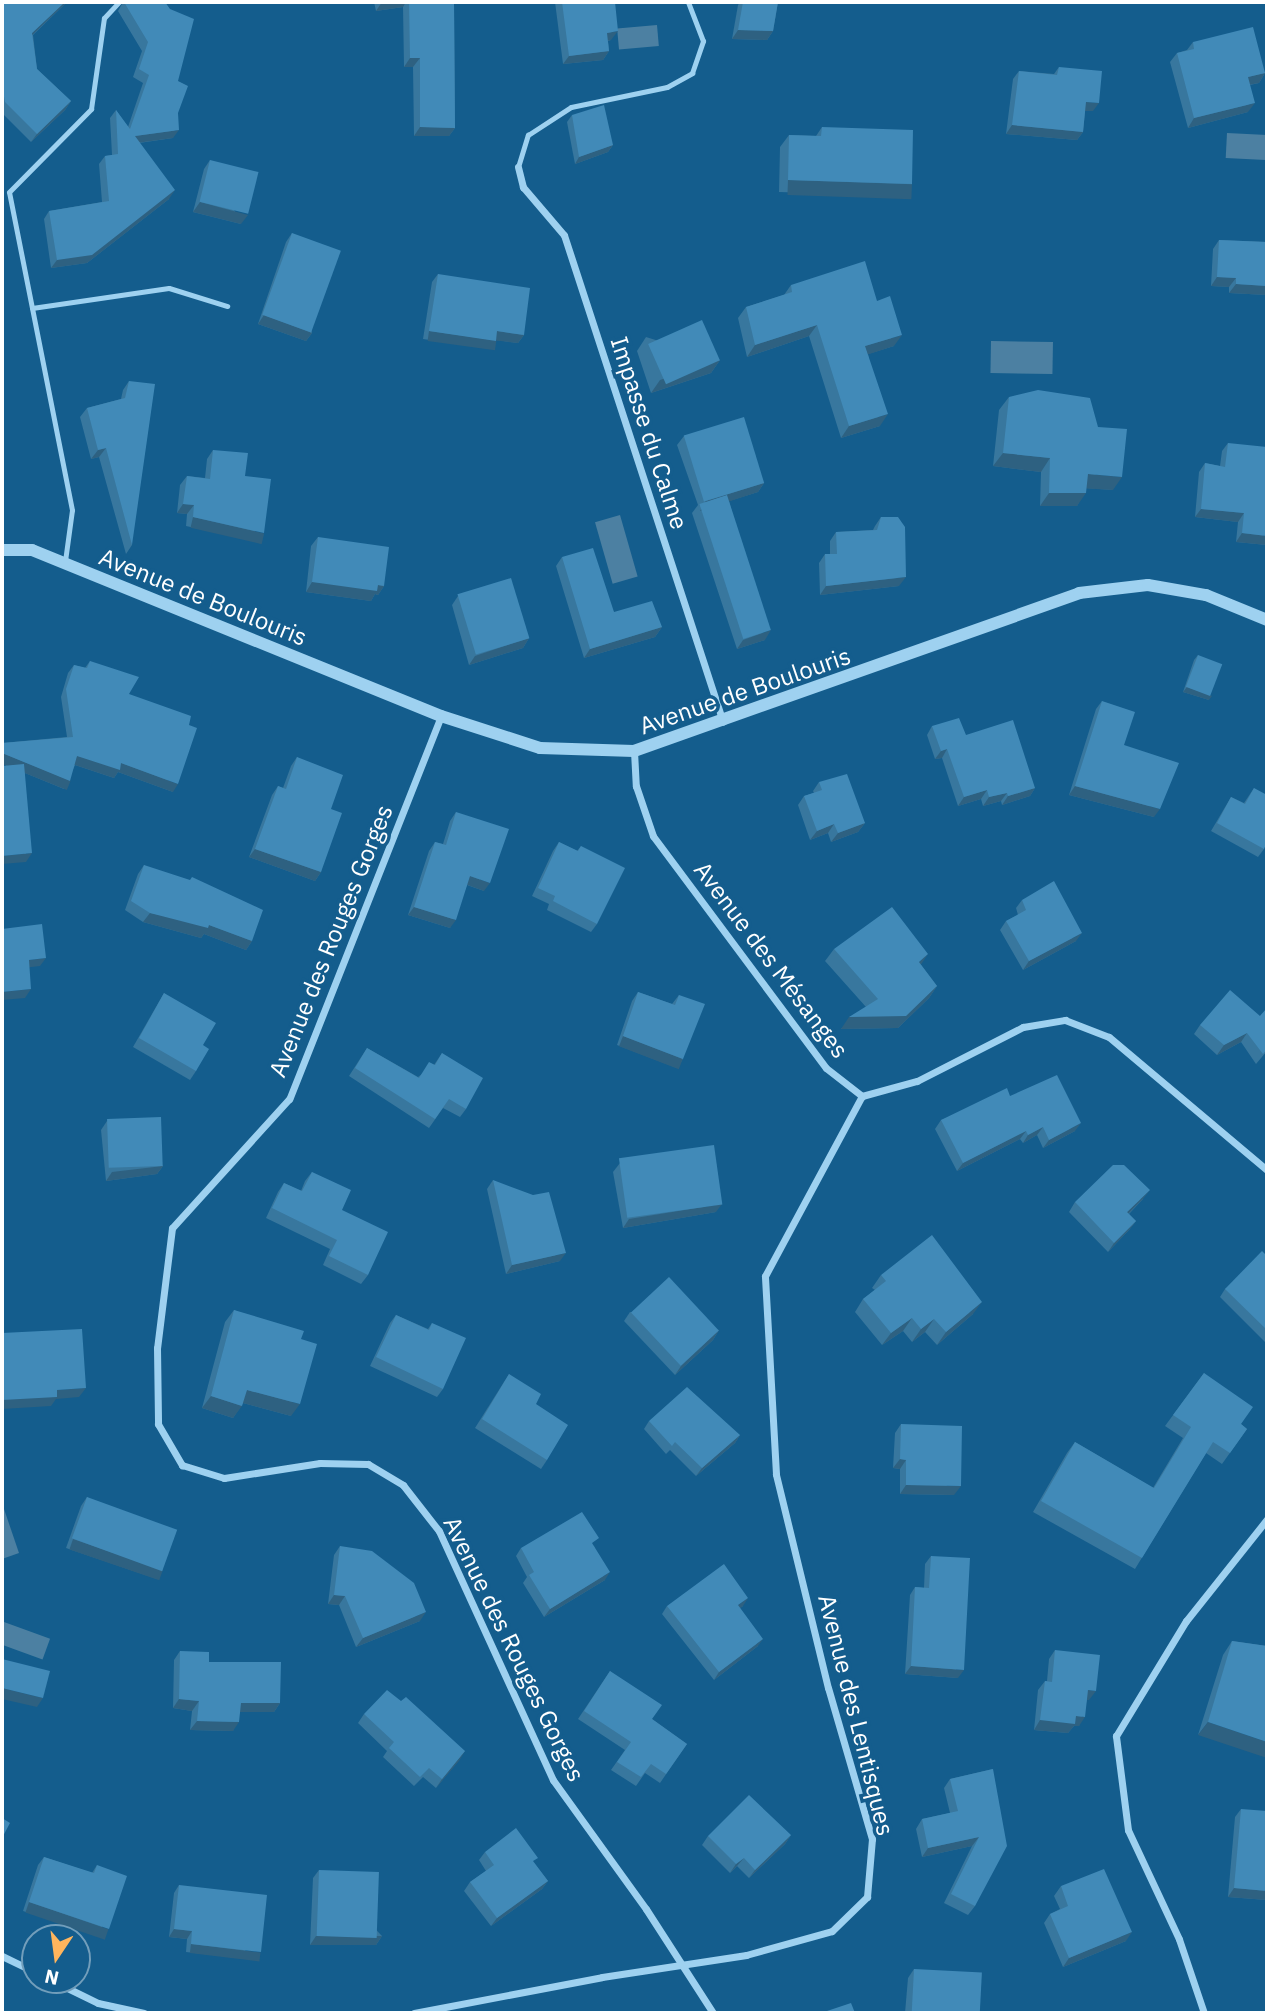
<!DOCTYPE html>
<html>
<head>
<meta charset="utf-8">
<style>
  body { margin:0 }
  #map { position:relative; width:1269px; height:2015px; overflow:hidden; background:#145d8d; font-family:"IBM Plex Sans",sans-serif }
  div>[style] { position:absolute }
  .water>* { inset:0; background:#4c80a2; transform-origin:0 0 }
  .service>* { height:5px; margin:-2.5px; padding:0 2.5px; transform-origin:2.5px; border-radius:2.5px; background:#9ed1f0 }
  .minor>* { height:7px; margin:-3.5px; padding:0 3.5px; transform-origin:3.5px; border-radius:3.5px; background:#9ed1f0 }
  .tertiary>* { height:12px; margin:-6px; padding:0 6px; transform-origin:6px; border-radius:6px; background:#9ed1f0 }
  .wall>* { inset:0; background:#38779e }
  .shaded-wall>* { inset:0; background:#2e6181; transform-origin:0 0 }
  .building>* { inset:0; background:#418ab8; transform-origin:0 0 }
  span { translate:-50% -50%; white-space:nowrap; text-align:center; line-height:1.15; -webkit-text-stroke:7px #145d8d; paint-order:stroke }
  .street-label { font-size:24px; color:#fff }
  .frame { position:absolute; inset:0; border:4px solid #fff; pointer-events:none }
  .north { position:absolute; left:21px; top:1924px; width:70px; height:70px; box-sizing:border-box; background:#145d8d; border:2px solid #729ebb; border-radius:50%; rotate:193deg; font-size:19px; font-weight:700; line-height:28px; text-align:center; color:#fff }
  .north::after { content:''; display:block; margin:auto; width:24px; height:32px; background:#ffb55d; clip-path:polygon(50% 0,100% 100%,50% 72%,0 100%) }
</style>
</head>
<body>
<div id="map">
  <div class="water">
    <i style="left:657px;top:25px;width:21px;height:40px;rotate:85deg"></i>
    <i style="left:1227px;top:133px;width:40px;height:25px;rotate:3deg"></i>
    <i style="left:991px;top:341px;width:62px;height:32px;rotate:1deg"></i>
    <i style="left:620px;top:515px;width:64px;height:26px;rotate:74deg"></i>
    <i style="clip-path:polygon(4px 1509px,19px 1553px,2px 1559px,2px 1510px)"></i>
    <i style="left:4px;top:1622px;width:49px;height:22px;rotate:20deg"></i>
  </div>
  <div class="service">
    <i style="left:518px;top:167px;width:34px;rotate:-73deg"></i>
    <i style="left:528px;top:135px;width:51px;rotate:-33.1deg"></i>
    <i style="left:571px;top:107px;width:98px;rotate:-11.8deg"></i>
    <i style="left:667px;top:87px;width:29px;rotate:-29deg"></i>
    <i style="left:692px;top:73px;width:34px;rotate:-71deg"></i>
    <i style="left:703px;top:41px;width:42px;rotate:-111deg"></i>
    <i style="left:32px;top:308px;width:138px;rotate:-8.3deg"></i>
    <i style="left:169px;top:288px;width:61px;rotate:17.2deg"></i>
    <i style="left:65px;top:561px;width:51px;rotate:-82.2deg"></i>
    <i style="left:72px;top:510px;width:324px;rotate:-101.2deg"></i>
    <i style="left:9px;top:192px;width:117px;rotate:-45.3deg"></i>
    <i style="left:91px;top:109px;width:92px;rotate:-81.9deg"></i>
    <i style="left:104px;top:18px;width:22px;rotate:-47deg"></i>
  </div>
  <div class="minor">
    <i style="left:518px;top:167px;width:21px;rotate:76deg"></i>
    <i style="left:523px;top:187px;width:63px;rotate:49.5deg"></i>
    <i style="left:564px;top:235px;width:512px;rotate:71.92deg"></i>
    <i style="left:441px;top:716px;width:412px;rotate:111.6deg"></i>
    <i style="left:289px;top:1099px;width:174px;rotate:132.2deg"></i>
    <i style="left:172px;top:1228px;width:121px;rotate:97.1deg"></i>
    <i style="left:157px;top:1348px;width:76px;rotate:89.2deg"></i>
    <i style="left:158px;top:1424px;width:48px;rotate:59.7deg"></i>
    <i style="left:182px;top:1465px;width:44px;rotate:17.2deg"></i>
    <i style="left:224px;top:1478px;width:97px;rotate:-8.9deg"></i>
    <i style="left:320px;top:1463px;width:48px;rotate:1.2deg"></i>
    <i style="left:368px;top:1464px;width:41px;rotate:31deg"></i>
    <i style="left:403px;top:1485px;width:58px;rotate:52deg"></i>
    <i style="left:439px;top:1531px;width:274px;rotate:65.4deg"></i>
    <i style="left:553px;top:1780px;width:159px;rotate:54.2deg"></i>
    <i style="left:646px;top:1909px;width:124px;rotate:57.2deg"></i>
    <i style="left:634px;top:751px;width:35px;rotate:87deg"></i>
    <i style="left:636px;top:786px;width:53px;rotate:71.2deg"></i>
    <i style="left:653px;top:836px;width:289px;rotate:53.3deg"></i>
    <i style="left:826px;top:1068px;width:46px;rotate:37.9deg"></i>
    <i style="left:862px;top:1096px;width:57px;rotate:-15.3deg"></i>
    <i style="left:917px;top:1081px;width:119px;rotate:-27deg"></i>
    <i style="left:1023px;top:1027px;width:43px;rotate:-9.5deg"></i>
    <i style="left:1065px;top:1020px;width:47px;rotate:21.1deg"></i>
    <i style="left:1109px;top:1037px;width:207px;rotate:40.1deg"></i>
    <i style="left:2px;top:1956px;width:37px;rotate:26deg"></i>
    <i style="left:51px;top:1980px;width:52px;rotate:26.1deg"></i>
    <i style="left:98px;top:2003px;width:47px;rotate:12.3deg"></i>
    <i style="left:414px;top:2013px;width:191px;rotate:-10.8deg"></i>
    <i style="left:602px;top:1977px;width:146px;rotate:-8.7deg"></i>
    <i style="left:746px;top:1955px;width:89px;rotate:-15.6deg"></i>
    <i style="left:832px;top:1931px;width:49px;rotate:-44.2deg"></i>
    <i style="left:867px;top:1897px;width:58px;rotate:-85.1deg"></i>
    <i style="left:872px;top:1839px;width:157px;rotate:-106.2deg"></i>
    <i style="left:828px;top:1688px;width:220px;rotate:-103.7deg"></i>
    <i style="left:776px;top:1474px;width:198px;rotate:-93.2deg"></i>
    <i style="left:765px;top:1276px;width:204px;rotate:-61.7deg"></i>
    <i style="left:1204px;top:2013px;width:78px;rotate:-108.7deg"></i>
    <i style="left:1179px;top:1939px;width:120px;rotate:-115.1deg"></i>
    <i style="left:1128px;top:1830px;width:95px;rotate:-97.3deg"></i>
    <i style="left:1116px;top:1736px;width:135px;rotate:-58.7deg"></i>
    <i style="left:1186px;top:1621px;width:130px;rotate:-51.5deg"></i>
  </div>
  <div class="tertiary">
    <i style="left:2px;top:550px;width:30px"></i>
    <i style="left:32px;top:550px;width:441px;rotate:22.1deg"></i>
    <i style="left:441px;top:716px;width:104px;rotate:17.9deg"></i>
    <i style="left:540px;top:748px;width:94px;rotate:1.8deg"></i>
    <i style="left:634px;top:751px;width:472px;rotate:-19.5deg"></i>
    <i style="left:1079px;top:593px;width:69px;rotate:-6.6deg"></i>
    <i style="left:1148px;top:585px;width:59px;rotate:9.8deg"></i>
    <i style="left:1206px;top:595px;width:66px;rotate:22.3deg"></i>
  </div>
  <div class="wall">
    <i style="clip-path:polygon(2px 2px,67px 2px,33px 35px,37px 69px,71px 101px,65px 110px,31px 142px,2px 113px)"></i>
    <i style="clip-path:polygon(123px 2px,165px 2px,178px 81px,178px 113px,173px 138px,139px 143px,169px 199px,87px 263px,51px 268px,44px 219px,49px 211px,102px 202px,99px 164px,105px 156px,112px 155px,110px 118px,116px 110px,128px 127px,143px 83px,133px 77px,142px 51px,118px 11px)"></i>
    <i style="clip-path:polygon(374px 2px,454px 2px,455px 128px,449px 136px,414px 136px,413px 67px,404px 67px,403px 7px,376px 11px)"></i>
    <i style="clip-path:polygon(555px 2px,615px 2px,611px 40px,608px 41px,609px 51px,603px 60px,563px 64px)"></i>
    <i style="clip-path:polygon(740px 2px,778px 2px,773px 31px,767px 40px,732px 39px,738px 5px)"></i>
    <i style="clip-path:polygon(1193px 42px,1265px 73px,1259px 83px,1250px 85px,1248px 112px,1188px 128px,1170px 62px,1177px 53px,1187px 50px)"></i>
    <i style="clip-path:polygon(1059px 67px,1093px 111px,1085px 111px,1083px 132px,1077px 140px,1006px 134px,1013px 79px,1019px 71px,1054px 74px)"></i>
    <i style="clip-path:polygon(572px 115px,613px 145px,608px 152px,575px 164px,567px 122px)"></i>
    <i style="clip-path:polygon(822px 127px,912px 184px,903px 196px,779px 192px,780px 147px,789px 135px,816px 136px)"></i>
    <i style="clip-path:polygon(210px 160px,241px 224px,193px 212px,204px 169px)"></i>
    <i style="clip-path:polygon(292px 233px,312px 333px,306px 341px,258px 324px,286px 242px)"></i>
    <i style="clip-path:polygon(1219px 240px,1267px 242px,1267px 295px,1229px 293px,1229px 287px,1211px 286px,1213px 249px)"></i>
    <i style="clip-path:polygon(438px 274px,524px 335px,518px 343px,496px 340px,490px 349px,423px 339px,432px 282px)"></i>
    <i style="clip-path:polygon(791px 285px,877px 301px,894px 346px,868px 354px,880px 426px,841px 438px,809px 336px,747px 357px,738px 318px,746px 307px,784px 295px)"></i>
    <i style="clip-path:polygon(646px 337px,720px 360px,711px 373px,651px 393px,637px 351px)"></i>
    <i style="clip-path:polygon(129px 381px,132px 545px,126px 554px,99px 457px,91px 459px,80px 417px,87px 408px,121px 399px,123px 390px)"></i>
    <i style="clip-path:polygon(1009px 397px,1113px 490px,1086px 488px,1077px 506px,1040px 506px,1041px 472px,993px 466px,999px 410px)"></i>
    <i style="clip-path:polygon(684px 436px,764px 483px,758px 492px,729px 501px,765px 640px,737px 649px,692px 513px,698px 505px,677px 445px)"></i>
    <i style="clip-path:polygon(1228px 443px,1267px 545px,1236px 542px,1238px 522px,1195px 517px,1199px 472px,1205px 463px,1220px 466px,1222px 451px)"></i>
    <i style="clip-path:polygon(213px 450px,245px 476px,257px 542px,186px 526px,187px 514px,177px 513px,180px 485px,187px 476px,205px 478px,207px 459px)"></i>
    <i style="clip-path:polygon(881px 517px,899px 586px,820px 595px,819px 563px,825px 554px,830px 554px,830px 541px,836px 532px,873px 530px,875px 526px)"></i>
    <i style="clip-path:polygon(318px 537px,384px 586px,378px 595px,375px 594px,371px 601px,306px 592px,311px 546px)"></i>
    <i style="clip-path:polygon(562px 557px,614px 612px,662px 627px,655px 637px,584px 658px,556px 566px)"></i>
    <i style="clip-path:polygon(458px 596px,529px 638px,523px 648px,469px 665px,452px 605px)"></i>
    <i style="clip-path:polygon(1198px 655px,1209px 700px,1183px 692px,1194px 660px)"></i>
    <i style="clip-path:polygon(90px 661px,129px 694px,173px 792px,118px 772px,114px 778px,75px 765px,64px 789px,25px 773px,26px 862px,6px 765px,2px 763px,2px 743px,67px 737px,61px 697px,68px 673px,74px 665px,85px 668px)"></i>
    <i style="clip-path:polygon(1102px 701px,1124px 745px,1154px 817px,1069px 795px,1096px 709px)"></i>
    <i style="clip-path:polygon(932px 726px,966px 735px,1035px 788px,1030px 796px,1002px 805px,1001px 801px,983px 806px,981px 799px,958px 806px,942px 758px,935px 759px,927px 735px)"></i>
    <i style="clip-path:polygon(297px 757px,331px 809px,321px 872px,315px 881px,249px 857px,272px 795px,278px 786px,283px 788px,291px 766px)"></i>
    <i style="clip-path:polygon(819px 782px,865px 823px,858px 832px,831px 842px,828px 833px,810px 840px,798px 805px,804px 796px,814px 793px,813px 791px)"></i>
    <i style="clip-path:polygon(1254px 788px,1264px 849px,1258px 857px,1211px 831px,1231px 797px,1244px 803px)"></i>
    <i style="clip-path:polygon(456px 812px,484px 891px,467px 885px,450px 928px,408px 915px,429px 851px,435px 842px,443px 844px,450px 821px)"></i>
    <i style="clip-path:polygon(559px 842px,577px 851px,581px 846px,597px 924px,591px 932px,547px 910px,549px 904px,532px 896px,553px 851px)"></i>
    <i style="clip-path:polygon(144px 865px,252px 941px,246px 950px,204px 934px,201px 938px,143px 922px,125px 910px,138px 874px)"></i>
    <i style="clip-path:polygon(1022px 900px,1076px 941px,1023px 970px,1000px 930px,1006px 921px,1018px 915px,1016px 908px)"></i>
    <i style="clip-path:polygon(834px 949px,921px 965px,937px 986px,929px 998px,898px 1028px,841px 1029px,866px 1007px,825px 961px)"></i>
    <i style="clip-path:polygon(638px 992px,672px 1004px,679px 995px,683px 1059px,677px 1068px,617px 1045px,632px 1001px)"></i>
    <i style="clip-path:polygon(164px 993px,203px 1045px,196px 1071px,190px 1080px,133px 1047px)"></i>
    <i style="clip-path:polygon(1267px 1009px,1267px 1051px,1256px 1064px,1241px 1042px,1217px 1055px,1194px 1034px,1200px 1025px,1260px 1016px)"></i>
    <i style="clip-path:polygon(367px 1048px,418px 1077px,434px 1065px,442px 1053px,466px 1109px,460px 1117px,443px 1108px,429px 1128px,349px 1076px)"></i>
    <i style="clip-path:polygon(1010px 1096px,1075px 1131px,1043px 1148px,1037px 1135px,1023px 1143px,1020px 1139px,957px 1171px,935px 1129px,941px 1120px)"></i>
    <i style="clip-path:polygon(107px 1121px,163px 1166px,157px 1174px,106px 1181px,101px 1130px)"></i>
    <i style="clip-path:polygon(620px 1163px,716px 1212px,623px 1228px,613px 1172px)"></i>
    <i style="clip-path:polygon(312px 1172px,342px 1210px,368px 1275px,361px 1284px,323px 1265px,330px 1249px,266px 1218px,278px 1192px,284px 1183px,301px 1191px,305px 1181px)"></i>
    <i style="clip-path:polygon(493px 1180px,560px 1261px,506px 1274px,487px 1189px)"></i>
    <i style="clip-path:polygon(1143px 1199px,1129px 1214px,1136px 1221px,1129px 1230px,1108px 1252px,1069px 1212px,1075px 1202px)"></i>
    <i style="clip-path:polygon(1267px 1256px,1267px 1344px,1220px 1297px,1225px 1289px)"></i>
    <i style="clip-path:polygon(881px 1275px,973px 1314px,937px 1345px,925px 1332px,912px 1342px,903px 1331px,882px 1345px,855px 1312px,863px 1299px,875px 1290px,872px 1288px)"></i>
    <i style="clip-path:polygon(234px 1310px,301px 1339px,291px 1416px,243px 1403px,233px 1418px,202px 1408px,225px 1322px)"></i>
    <i style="clip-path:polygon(630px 1312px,719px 1330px,713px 1340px,675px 1375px,624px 1321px)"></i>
    <i style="clip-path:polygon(396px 1315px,428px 1329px,432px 1323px,443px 1389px,437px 1397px,370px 1366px,390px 1323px)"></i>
    <i style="clip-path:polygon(1204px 1373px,1241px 1424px,1247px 1429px,1222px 1464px,1206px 1453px,1135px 1569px,1033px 1512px,1067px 1453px,1075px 1442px,1153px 1488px,1183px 1438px,1165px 1426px)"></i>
    <i style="clip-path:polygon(509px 1374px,536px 1404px,547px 1460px,541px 1469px,475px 1428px)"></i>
    <i style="clip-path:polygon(649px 1421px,740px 1435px,735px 1443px,696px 1476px,670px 1450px,666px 1454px,644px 1429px)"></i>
    <i style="clip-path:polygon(901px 1424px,954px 1495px,900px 1494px,900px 1469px,893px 1468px,895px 1433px)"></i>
    <i style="clip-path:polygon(87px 1497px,157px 1579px,66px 1548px,81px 1506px)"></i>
    <i style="clip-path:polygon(340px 1546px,420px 1621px,356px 1647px,339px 1605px,328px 1604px,334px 1555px)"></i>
    <i style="clip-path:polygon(594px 1546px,605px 1580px,544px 1617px,523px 1583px,527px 1577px,516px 1556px,521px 1548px)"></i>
    <i style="clip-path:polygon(931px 1556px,958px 1678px,905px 1674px,910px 1595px,915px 1587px,924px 1588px,925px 1564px)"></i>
    <i style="clip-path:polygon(667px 1606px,743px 1606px,740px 1608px,758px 1646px,714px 1680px,662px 1614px)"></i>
    <i style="clip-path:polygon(1232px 1641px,1267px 1646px,1198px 1735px,1223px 1655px)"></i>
    <i style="clip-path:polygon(1055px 1650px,1089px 1700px,1087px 1700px,1079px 1726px,1074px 1726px,1068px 1733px,1034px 1730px,1038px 1690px,1045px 1681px,1047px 1681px,1049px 1659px)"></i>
    <i style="clip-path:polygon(180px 1651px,209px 1662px,280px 1703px,274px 1712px,240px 1712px,233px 1731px,190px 1730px,192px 1711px,173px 1708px,174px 1660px)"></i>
    <i style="clip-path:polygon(610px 1671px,652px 1719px,687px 1744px,660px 1783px,645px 1773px,636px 1786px,611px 1770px,625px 1750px,578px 1719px)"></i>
    <i style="clip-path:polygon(364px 1714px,465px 1751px,436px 1788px,423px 1777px,414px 1786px,383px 1757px,387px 1751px,358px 1723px)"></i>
    <i style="clip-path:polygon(993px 1769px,975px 1906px,968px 1915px,944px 1903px,972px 1846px,922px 1857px,916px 1829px,922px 1819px,950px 1813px,944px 1788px,950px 1779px)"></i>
    <i style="clip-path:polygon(1241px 1809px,1267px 1900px,1228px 1897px,1235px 1817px)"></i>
    <i style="clip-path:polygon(791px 1835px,785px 1844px,749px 1878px,737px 1866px,730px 1873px,702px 1845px,708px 1836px)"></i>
    <i style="clip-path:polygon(485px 1852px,534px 1863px,548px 1881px,542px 1889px,491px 1926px,464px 1891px,470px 1882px,486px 1871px,479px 1860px)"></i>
    <i style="clip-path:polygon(44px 1857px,92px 1873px,97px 1865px,103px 1938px,23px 1911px,38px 1865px)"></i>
    <i style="clip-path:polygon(319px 1870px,382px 1936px,376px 1945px,310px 1945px,313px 1878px)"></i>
    <i style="clip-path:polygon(179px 1885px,255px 1960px,186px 1952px,187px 1939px,169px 1937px,174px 1893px)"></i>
    <i style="clip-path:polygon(1061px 1886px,1126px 1941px,1063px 1967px,1044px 1923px,1050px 1914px,1060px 1909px,1054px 1896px)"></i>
    <i style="clip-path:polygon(914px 1969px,980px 2013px,905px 2013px,908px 1978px)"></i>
  </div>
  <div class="shaded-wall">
    <i style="clip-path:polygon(65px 2px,67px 2px,26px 41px,32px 33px)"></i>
    <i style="clip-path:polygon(382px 2px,406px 2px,403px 7px,376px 11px)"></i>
    <i style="clip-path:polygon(738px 30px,773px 31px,767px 40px,732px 39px)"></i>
    <i style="clip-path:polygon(618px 31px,611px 40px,601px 42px,607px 33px)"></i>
    <i style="clip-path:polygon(609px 51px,603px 60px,563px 64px,569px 56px)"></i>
    <i style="clip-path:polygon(410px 58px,420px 58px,413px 67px,404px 67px)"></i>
    <i style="clip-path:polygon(1265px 73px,1259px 83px,1242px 86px,1248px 77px)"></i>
    <i style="clip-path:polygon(71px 101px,65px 110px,31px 142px,37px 134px)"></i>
    <i style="clip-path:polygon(1086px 102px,1099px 103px,1093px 111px,1080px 111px)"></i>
    <i style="clip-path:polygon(1255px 103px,1248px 112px,1188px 128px,1194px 118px)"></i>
    <i style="clip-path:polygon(1012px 125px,1083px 132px,1077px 140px,1006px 134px)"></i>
    <i style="clip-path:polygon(420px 127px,455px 128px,449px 136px,414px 136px)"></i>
    <i style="clip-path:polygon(179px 130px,173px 138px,129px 144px,135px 136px)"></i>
    <i style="clip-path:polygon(613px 145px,608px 152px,575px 164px,579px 157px)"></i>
    <i style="left:788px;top:180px;width:124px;height:15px;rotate:2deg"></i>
    <i style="clip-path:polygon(175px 190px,169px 199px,87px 263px,51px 268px,57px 260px)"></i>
    <i style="clip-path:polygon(200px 202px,248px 215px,241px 224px,193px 212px)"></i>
    <i style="clip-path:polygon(1217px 277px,1236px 278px,1229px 287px,1211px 286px)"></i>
    <i style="clip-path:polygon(1236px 284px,1267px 286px,1267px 295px,1229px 293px)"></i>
    <i style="clip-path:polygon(264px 315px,312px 333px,306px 341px,258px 324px)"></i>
    <i style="clip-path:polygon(817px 325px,809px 336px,747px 357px,755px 345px)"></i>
    <i style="left:429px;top:331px;width:68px;height:10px;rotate:8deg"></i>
    <i style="clip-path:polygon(497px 331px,524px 335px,518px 343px,491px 340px)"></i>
    <i style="clip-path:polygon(902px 335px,894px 346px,857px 358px,865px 346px)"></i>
    <i style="clip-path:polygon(720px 360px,711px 373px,651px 393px,660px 380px)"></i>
    <i style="clip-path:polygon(888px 414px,880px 426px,841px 438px,849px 426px)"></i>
    <i style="clip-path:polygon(106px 448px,99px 457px,91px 459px,98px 450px)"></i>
    <i style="clip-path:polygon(1003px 453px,1050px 458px,1041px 472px,993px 466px)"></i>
    <i style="clip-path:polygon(1088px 474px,1122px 477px,1113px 490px,1078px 488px)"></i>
    <i style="clip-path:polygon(764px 483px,758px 492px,700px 511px,706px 501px)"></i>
    <i style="clip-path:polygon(1049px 493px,1086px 493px,1077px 506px,1040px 506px)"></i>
    <i style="clip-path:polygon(183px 504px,194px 505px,187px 514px,177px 513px)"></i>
    <i style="clip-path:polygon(1201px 509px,1244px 513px,1238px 522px,1195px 517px)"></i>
    <i style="left:193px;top:517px;width:73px;height:11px;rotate:13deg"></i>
    <i style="clip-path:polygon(1242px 533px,1267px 536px,1267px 545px,1236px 542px)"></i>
    <i style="clip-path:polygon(906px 577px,899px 586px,820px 595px,826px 586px)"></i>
    <i style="clip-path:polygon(312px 582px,378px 585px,384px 586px,378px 595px,375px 594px,371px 601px,306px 592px)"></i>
    <i style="clip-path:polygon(662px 627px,655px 637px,584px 658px,590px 649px)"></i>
    <i style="clip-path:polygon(771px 630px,765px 640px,737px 649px,743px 640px)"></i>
    <i style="clip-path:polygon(529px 638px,523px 648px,469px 665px,475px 656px)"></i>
    <i style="clip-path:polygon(1187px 687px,1212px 696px,1209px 700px,1183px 692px)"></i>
    <i style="clip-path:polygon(947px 749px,942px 758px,935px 759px,941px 751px)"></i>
    <i style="left:2px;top:753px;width:74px;height:10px;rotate:22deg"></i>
    <i style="clip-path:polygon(77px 756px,121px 763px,178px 784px,173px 792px,118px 772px,114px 778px,72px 764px)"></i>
    <i style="clip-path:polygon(1075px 786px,1160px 809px,1154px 817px,1069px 795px)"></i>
    <i style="clip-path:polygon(1035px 788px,1030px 796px,1002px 805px,1008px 796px)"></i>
    <i style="clip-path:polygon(987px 790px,981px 799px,958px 806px,964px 797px)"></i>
    <i style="clip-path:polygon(1007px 793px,1001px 801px,983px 806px,989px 797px)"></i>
    <i style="clip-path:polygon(865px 823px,858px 832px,831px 842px,838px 833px)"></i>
    <i style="clip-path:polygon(834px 824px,828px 833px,810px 840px,817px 831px)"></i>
    <i style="clip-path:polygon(255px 849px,321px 872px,315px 881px,249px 857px)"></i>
    <i style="clip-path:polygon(32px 853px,26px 862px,2px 864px,2px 856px)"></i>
    <i style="clip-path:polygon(470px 876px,490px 883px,484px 891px,465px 884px)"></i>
    <i style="clip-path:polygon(414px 907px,456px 920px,450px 928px,408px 915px)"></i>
    <i style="clip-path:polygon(150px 913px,209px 925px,252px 941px,246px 950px,204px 934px,201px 938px,143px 922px)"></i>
    <i style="clip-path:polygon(1082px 933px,1076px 941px,1023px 970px,1029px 961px)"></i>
    <i style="clip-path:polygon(928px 954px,920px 966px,919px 962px)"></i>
    <i style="clip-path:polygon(46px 958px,40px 966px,23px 968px,29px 960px)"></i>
    <i style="clip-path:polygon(937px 986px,929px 998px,898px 1028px,841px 1029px,849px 1017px)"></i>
    <i style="clip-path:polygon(31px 989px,25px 998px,2px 1000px,2px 992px)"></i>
    <i style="clip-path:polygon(1247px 1033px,1241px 1042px,1217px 1055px,1224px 1045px)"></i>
    <i style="left:623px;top:1036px;width:64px;height:11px;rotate:21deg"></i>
    <i style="clip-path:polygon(1081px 1123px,1075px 1131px,1043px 1148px,1049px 1140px)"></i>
    <i style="clip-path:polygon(1043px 1127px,1037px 1135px,1023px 1143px,1028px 1135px)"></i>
    <i style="clip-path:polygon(1026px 1131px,1020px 1139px,957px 1171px,963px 1163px)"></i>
    <i style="clip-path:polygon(163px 1166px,157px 1174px,106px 1181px,112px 1172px)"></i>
    <i style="clip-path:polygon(1150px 1190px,1143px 1199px,1121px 1221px,1127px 1212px)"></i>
    <i style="clip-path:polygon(722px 1204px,716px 1212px,623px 1228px,629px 1219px)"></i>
    <i style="clip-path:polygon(1136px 1221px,1129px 1230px,1108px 1252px,1114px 1243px)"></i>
    <i style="clip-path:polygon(566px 1253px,560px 1261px,506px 1274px,512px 1265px)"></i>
    <i style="clip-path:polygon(982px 1302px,973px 1314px,937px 1345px,946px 1332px)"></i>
    <i style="clip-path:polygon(912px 1318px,903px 1331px,882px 1345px,891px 1333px)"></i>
    <i style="clip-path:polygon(934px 1319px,925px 1332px,912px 1342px,921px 1329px)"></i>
    <i style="clip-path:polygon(719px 1330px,713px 1340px,675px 1375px,681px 1366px)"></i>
    <i style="clip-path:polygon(86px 1388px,79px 1397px,56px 1399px,51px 1406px,2px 1409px,2px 1400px,57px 1390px)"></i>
    <i style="clip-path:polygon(247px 1390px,300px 1404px,291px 1416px,239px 1402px)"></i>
    <i style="clip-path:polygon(211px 1396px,242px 1406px,233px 1418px,202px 1408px)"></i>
    <i style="clip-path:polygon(740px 1435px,735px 1443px,696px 1476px,702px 1468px)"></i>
    <i style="clip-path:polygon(900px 1459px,906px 1460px,900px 1469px,893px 1468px)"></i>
    <i style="clip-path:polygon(906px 1485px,961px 1486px,954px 1495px,900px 1494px)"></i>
    <i style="left:73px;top:1539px;width:95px;height:11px;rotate:19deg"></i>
    <i style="clip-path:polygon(610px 1572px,605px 1580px,544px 1617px,550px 1609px)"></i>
    <i style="clip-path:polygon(334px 1595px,345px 1596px,339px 1605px,328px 1604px)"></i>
    <i style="clip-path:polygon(748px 1598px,743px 1606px,733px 1613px,738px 1605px)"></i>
    <i style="clip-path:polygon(426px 1612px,420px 1621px,356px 1647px,363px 1638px)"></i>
    <i style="clip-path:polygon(763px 1639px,758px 1646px,714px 1680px,719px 1672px)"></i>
    <i style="clip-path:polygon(911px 1666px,964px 1670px,958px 1678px,905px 1674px)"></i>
    <i style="clip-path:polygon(2px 1688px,43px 1698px,37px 1707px,2px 1699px)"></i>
    <i style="clip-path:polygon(1088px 1690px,1096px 1691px,1089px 1700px,1082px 1700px)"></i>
    <i style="clip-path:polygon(179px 1699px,199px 1701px,192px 1711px,173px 1708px)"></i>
    <i style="clip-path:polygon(241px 1703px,280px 1703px,274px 1712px,235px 1712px)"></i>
    <i style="clip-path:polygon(1076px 1716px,1085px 1717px,1079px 1726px,1074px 1726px,1068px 1733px,1034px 1730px,1040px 1720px)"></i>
    <i style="clip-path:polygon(197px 1721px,239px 1722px,233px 1731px,190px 1730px)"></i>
    <i style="clip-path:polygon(1208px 1722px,1267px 1742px,1267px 1758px,1198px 1735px)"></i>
    <i style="clip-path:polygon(465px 1751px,459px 1761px,436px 1788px,442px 1779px)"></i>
    <i style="clip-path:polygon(791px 1835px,785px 1844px,749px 1878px,755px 1870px)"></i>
    <i style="clip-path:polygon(979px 1837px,972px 1846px,922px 1857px,928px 1848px)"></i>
    <i style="clip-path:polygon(744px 1858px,737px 1866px,730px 1873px,736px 1864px)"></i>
    <i style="clip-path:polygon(548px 1881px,542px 1889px,491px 1926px,497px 1918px)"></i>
    <i style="clip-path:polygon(1234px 1888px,1267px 1891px,1267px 1900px,1228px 1897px)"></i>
    <i style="left:29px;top:1902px;width:84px;height:11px;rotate:19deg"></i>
    <i style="clip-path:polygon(174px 1929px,192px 1931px,187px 1939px,169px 1937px)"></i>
    <i style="clip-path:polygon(1132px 1932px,1126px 1941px,1063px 1967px,1069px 1958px)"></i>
    <i style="clip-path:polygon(316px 1936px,382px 1936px,376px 1945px,310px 1945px)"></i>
    <i style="left:191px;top:1944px;width:70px;height:9px;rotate:7deg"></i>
  </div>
  <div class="building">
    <i style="clip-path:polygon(2px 2px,65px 2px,32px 33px,37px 69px,71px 101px,37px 134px,5px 102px,2px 85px)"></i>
    <i style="clip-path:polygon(124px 2px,165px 2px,170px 9px,194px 19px,178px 81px,188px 86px,178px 113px,179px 130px,135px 136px,175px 190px,92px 255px,57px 260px,49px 211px,109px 201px,105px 156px,118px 154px,116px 110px,130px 129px,149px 75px,139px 69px,148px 42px)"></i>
    <i style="clip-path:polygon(409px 2px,454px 2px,455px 128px,420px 127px,420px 58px,410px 58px)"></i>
    <i style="clip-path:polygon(562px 2px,615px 2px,618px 31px,607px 33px,609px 51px,569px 56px)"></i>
    <i style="clip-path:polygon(743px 2px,778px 2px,773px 31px,738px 30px)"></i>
    <i style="clip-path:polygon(1253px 27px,1265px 73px,1248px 77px,1255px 103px,1194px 118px,1177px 53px,1194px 49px,1193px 42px)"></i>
    <i style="clip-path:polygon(1059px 67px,1102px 71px,1099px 103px,1086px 102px,1083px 132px,1012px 125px,1019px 71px,1057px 75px)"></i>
    <i style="clip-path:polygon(604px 105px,613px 145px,579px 157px,572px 115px)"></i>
    <i style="clip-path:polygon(822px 127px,913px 130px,912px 184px,788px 180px,789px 135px,821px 136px)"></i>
    <i style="left:210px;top:160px;width:50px;height:43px;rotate:14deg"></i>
    <i style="left:292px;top:233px;width:52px;height:87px;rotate:20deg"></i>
    <i style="clip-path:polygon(1219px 240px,1267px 242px,1267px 286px,1236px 284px,1236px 278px,1217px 277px)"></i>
    <i style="clip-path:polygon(865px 261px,877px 301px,890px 296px,902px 335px,865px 346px,888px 414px,849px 426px,817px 325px,755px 345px,746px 307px,792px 292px,791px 285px)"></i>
    <i style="clip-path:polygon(438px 274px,530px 288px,524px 335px,497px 331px,496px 341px,429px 331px)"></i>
    <i style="left:702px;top:320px;width:44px;height:59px;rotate:66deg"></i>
    <i style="clip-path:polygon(129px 381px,155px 384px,132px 545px,106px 448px,98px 450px,87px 408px,125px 398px)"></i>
    <i style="clip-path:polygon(1038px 390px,1090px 398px,1098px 427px,1127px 429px,1122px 477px,1088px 474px,1086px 493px,1049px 493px,1050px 458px,1003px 453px,1009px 397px)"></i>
    <i style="left:744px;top:417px;width:69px;height:63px;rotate:73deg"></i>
    <i style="clip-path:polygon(1228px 443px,1267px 447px,1267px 536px,1242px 533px,1244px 513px,1201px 509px,1205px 463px,1225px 467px)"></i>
    <i style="clip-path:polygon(213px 450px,248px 453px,245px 476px,271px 479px,264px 533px,193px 517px,194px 505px,183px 504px,187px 476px,210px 479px)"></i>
    <i style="left:727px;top:495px;width:142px;height:29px;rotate:72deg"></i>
    <i style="clip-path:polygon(881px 517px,898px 517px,905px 527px,906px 577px,826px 586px,825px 554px,837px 554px,836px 532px,877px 530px)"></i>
    <i style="clip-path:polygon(318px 537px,389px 547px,384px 586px,378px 585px,377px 591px,312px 582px)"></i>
    <i style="clip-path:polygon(593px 548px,614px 612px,652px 601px,662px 627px,590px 649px,562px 557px)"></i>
    <i style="left:511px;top:578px;width:63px;height:56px;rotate:73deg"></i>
    <i style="left:1198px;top:655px;width:26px;height:34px;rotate:21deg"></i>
    <i style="clip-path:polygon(90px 661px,139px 677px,129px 694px,191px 716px,189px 725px,197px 728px,178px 784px,121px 763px,120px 770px,77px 756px,70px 781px,2px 753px,2px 743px,73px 737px,66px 689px,74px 665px,87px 668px)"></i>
    <i style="clip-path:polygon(1102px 701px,1135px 712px,1124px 745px,1179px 763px,1160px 809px,1075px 786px)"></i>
    <i style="clip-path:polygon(959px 718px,966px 735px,1013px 720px,1035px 788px,1008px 796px,1007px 793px,989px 797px,987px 790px,964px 797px,947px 749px,941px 751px,932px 726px)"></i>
    <i style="clip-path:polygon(297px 757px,343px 775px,331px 809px,342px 813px,321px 872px,255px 849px,278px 786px,286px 789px)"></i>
    <i style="clip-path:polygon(24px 764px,32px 853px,2px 856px,2px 766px)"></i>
    <i style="clip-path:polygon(847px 774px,865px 823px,838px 833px,834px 824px,817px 831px,804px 796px,822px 790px,819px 782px)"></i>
    <i style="clip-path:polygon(1254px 788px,1267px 795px,1267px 842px,1264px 849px,1217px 823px,1231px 797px,1245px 804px)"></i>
    <i style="clip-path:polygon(456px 812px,509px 829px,490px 883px,470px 876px,456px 920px,414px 907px,435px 842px,446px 845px)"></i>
    <i style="clip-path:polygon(559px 842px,578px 851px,581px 846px,625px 868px,597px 924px,553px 901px,555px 896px,538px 888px)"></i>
    <i style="clip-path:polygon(144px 865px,190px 880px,192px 877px,263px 910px,252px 941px,209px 925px,208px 928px,150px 913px,131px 901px)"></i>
    <i style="clip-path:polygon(1054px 881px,1082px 933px,1029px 961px,1006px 921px,1026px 910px,1022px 900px)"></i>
    <i style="clip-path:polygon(892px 907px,928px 954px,919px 962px,937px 986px,906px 1016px,849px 1017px,878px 999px,834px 949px)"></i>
    <i style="clip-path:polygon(42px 924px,46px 958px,29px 960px,31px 989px,2px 992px,2px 929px)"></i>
    <i style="clip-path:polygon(1230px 990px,1260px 1016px,1266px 1009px,1267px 1009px,1267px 1049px,1263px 1054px,1247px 1033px,1224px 1045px,1200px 1025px)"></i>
    <i style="clip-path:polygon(638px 992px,675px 1005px,679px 995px,705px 1004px,683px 1059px,623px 1036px)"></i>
    <i style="clip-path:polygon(164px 993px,216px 1023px,203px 1045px,209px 1049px,196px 1071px,139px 1038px)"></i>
    <i style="clip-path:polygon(367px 1048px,419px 1078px,429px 1062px,435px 1065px,442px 1053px,483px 1078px,466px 1109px,449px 1099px,435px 1119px,355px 1068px)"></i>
    <i style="clip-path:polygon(1057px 1075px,1081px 1123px,1049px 1140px,1043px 1127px,1028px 1135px,1026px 1131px,963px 1163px,941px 1120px,1007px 1088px,1010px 1096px)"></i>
    <i style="left:161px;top:1117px;width:49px;height:54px;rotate:88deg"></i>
    <i style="left:714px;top:1145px;width:60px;height:96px;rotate:82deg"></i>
    <i style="clip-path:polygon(1113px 1165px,1124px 1165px,1150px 1190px,1127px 1212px,1136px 1221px,1114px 1243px,1075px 1202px)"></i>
    <i style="clip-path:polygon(312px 1172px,351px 1190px,342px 1210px,388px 1232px,368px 1275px,329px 1256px,337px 1240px,272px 1208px,284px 1183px,302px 1191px)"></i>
    <i style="clip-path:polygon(493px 1180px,533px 1195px,549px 1192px,566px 1253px,512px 1265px)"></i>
    <i style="clip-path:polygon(932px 1235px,982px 1302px,946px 1332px,934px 1319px,921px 1329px,912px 1318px,891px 1333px,863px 1299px,886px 1281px,881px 1275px)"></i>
    <i style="clip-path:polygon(1262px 1251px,1267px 1256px,1267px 1330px,1225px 1289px)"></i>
    <i style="left:669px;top:1277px;width:73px;height:52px;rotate:47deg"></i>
    <i style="clip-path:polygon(234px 1310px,304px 1331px,301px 1339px,317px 1344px,300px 1404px,247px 1390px,242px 1406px,211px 1396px)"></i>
    <i style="clip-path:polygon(396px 1315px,429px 1330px,432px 1323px,466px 1338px,443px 1389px,376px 1357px)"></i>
    <i style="clip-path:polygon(82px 1329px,86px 1388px,57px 1390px,57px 1397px,2px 1400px,2px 1333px)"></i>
    <i style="clip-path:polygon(1204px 1373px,1253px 1407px,1241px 1424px,1247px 1429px,1230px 1453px,1213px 1442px,1142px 1558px,1041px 1501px,1075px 1442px,1154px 1488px,1191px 1427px,1173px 1415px)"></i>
    <i style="clip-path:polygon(509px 1374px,541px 1394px,536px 1404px,568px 1425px,547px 1460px,482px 1419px)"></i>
    <i style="clip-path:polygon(687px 1387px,740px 1435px,702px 1468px,675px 1442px,672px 1446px,649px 1421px)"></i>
    <i style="clip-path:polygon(901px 1424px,962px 1426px,961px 1486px,906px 1485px,906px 1460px,900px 1459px)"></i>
    <i style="left:87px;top:1497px;width:96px;height:44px;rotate:20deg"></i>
    <i style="clip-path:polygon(582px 1512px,599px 1538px,592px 1543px,610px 1572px,550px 1609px,529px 1575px,534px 1572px,521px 1548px)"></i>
    <i style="clip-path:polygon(340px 1546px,372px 1551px,414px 1583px,426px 1612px,363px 1638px,345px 1596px,334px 1595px)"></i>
    <i style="clip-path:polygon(931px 1556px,970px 1558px,964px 1670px,911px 1666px,915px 1587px,929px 1588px)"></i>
    <i style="clip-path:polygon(724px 1564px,748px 1598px,738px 1605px,763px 1639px,719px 1672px,667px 1606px)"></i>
    <i style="clip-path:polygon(1232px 1641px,1267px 1646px,1267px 1742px,1208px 1722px)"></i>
    <i style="clip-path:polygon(1055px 1650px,1100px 1655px,1096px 1691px,1088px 1690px,1085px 1717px,1076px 1716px,1075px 1724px,1040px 1720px,1045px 1681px,1052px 1682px)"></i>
    <i style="clip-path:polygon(180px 1651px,209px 1652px,209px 1662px,281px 1662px,280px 1703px,241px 1703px,239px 1722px,197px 1721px,199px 1701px,179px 1699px)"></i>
    <i style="clip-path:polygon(2px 1659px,50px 1671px,43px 1698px,2px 1688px)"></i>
    <i style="clip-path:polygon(610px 1671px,662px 1705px,652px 1719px,687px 1744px,666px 1774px,651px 1764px,641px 1777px,617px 1762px,631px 1742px,584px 1711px)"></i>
    <i style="clip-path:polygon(387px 1690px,401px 1701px,406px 1697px,465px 1751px,442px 1779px,429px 1768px,420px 1777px,389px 1748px,394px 1742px,364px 1714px)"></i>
    <i style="clip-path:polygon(993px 1769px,1007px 1846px,975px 1906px,951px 1894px,979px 1837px,928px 1848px,922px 1819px,958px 1811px,950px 1779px)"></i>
    <i style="clip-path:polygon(749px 1795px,791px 1835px,755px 1870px,744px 1858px,736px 1864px,708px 1836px)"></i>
    <i style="clip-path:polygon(1241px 1809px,1267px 1811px,1267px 1891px,1234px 1888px)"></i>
    <i style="clip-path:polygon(2px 1818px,10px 1823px,2px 1838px)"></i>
    <i style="clip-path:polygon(516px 1828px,538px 1858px,533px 1861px,548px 1881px,497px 1918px,470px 1882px,494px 1865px,485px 1852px)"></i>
    <i style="clip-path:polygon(44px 1857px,94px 1873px,97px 1865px,127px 1876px,109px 1929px,29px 1902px)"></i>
    <i style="clip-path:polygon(1104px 1869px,1132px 1932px,1069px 1958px,1050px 1914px,1068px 1906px,1061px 1886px)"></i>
    <i style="left:319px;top:1870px;width:60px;height:66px;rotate:2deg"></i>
    <i style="clip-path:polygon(179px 1885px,267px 1895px,261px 1952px,191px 1944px,192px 1931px,174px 1929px)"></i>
    <i style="left:914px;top:1969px;width:68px;height:44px;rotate:3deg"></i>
    <i style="clip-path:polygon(851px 2003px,855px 2013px,821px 2013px)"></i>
  </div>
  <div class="street-label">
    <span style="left:649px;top:433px;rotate:72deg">Impasse du Calme</span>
    <span style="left:203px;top:597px;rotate:22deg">Avenue de Boulouris</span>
    <span style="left:745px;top:691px;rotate:-19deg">Avenue de Boulouris</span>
    <span style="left:331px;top:941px;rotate:-68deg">Avenue des Rouges Gorges</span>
    <span style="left:771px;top:960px;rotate:53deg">Avenue des Mésanges</span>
    <span style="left:514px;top:1649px;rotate:64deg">Avenue des Rouges Gorges</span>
    <span style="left:856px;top:1715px;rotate:76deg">Avenue des Lentisques</span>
  </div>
  <div class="frame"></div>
  <div class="north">N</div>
</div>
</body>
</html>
